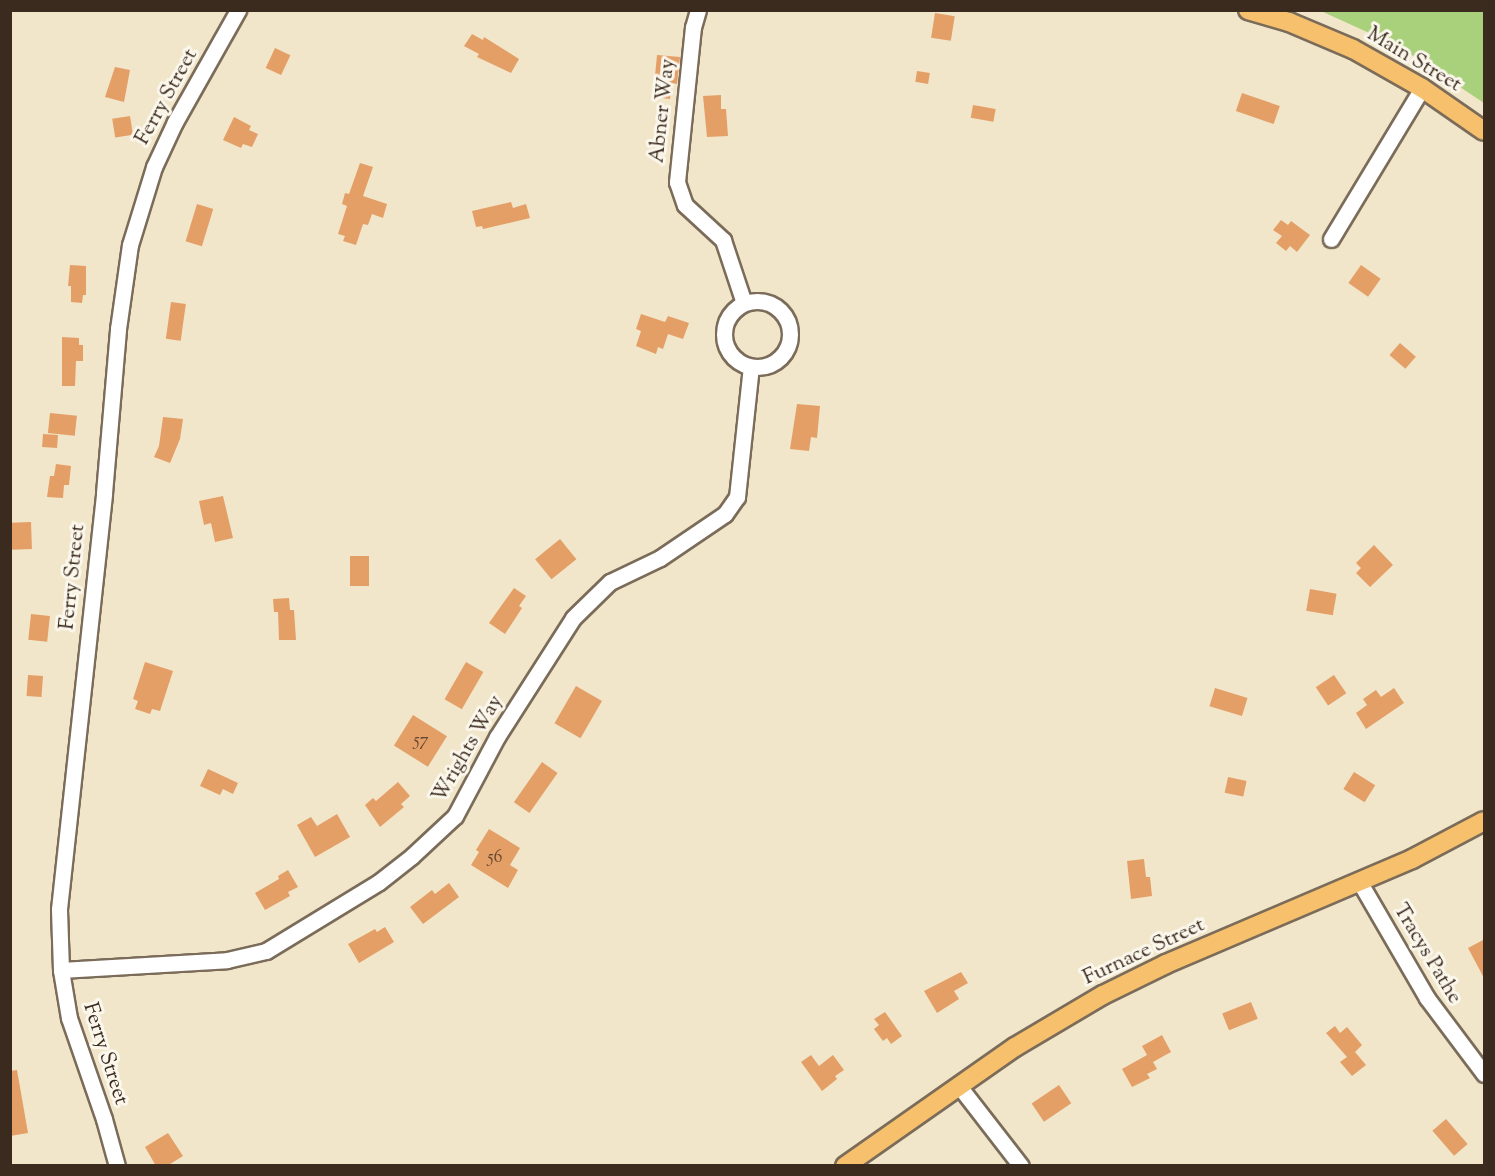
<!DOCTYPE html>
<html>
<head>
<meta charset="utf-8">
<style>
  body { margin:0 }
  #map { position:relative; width:1495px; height:1176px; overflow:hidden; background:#f1e6ca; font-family:"Sorts Mill Goudy",serif }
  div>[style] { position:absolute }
  .green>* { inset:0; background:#a9d07b }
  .building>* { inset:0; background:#e49f67; transform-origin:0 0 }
  .roads { filter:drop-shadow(2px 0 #7b6c5a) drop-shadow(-2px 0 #7b6c5a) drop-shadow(0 2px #7b6c5a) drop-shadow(0 -2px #7b6c5a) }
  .minor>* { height:15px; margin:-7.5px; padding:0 7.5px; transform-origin:7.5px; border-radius:7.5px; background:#fff }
  .minor>.ring { margin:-7.5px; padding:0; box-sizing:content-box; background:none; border:15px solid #fff; border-radius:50% }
  .major>* { height:18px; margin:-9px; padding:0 9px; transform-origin:9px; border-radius:9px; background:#f7c06c }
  span { translate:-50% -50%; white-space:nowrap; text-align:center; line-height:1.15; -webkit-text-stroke:6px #fbf7ec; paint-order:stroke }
  .number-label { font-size:18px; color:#654730 }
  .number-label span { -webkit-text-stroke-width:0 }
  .street-label { font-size:21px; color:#3b2a1e }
  .frame { position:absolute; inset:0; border:12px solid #3b2a1e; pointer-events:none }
</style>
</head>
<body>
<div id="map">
  <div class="green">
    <i style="clip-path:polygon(1321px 11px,1484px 11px,1484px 103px,1400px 47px)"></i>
  </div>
  <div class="building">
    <i style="left:935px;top:13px;width:20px;height:25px;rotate:9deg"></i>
    <i style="clip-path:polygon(472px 34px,483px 40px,484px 37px,519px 59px,511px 73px,477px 57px,479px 54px,464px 46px)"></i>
    <i style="left:275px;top:48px;width:17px;height:22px;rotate:25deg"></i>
    <i style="clip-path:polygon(657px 55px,680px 57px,677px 84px,672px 83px,670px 99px,653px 97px)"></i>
    <i style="clip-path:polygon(115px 67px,130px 70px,124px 102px,105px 97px)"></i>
    <i style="left:917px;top:71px;width:13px;height:11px;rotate:9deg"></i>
    <i style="left:1242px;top:93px;width:40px;height:19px;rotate:19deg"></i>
    <i style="clip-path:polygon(721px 95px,721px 109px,726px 109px,728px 136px,707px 137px,703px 96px)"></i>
    <i style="left:973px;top:105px;width:23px;height:13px;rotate:10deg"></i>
    <i style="left:130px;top:116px;width:19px;height:18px;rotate:81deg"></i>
    <i style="clip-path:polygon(234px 117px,251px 126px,249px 130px,258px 134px,252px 147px,243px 144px,241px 148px,223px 140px)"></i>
    <i style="clip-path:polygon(360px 163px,373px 167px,363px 196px,387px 204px,383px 218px,372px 214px,368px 225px,363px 224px,356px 245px,343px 241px,345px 236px,338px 234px,347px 206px,342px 204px,345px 193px,349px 194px)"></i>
    <i style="clip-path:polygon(511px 202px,513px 208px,526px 204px,530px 218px,483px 229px,482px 226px,476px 227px,472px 211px)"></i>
    <i style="left:197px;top:204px;width:17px;height:39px;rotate:17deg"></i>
    <i style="clip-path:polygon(1281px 220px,1288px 225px,1291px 221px,1310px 235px,1297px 252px,1290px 246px,1286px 251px,1276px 243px,1282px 236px,1273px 230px)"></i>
    <i style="clip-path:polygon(70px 265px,86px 266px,86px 295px,83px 295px,82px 303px,71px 302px,71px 286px,68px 286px)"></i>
    <i style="left:1361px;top:265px;width:24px;height:22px;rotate:35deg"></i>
    <i style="left:171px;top:302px;width:15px;height:37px;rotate:8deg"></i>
    <i style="clip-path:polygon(641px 314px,665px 322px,668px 316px,689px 323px,683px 339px,668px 334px,663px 349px,658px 347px,656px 354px,636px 346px,641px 331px,636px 329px)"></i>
    <i style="clip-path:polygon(62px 337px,79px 338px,79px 345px,83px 345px,83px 361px,76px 361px,75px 386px,62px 386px)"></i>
    <i style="left:1400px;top:343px;width:21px;height:16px;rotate:41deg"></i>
    <i style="clip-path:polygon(797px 404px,820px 406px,817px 438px,811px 437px,809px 451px,790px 449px)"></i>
    <i style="left:50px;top:413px;width:27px;height:20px;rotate:6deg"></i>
    <i style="clip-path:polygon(163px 417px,183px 419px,180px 439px,170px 463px,154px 457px,159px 446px)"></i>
    <i style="left:43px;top:434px;width:15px;height:13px;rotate:4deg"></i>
    <i style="clip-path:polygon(56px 464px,71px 466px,69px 485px,64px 485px,63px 498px,47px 497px,50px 476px,54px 476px)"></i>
    <i style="clip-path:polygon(223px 496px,233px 538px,215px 542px,211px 523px,204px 525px,199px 501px)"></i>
    <i style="left:31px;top:522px;width:27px;height:21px;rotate:88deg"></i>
    <i style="left:560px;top:539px;width:26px;height:32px;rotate:51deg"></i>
    <i style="clip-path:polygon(1374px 545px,1393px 565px,1370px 587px,1356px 573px,1361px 568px,1356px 563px)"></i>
    <i style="left:350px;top:556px;width:19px;height:30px"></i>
    <i style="clip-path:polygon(514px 588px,526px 596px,519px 606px,522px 608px,505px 634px,489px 623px)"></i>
    <i style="left:1310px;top:589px;width:27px;height:22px;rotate:10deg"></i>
    <i style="clip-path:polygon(289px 598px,290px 610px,294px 610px,296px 640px,279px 640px,278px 612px,274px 612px,273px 599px)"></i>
    <i style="left:31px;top:614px;width:19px;height:26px;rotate:6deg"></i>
    <i style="clip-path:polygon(145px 662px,173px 671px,160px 711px,152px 709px,150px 714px,135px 709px,138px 701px,133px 699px)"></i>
    <i style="left:466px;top:662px;width:20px;height:43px;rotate:30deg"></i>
    <i style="left:28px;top:675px;width:15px;height:21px;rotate:4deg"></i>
    <i style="left:1334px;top:675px;width:22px;height:22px;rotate:56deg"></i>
    <i style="left:576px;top:686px;width:30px;height:43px;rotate:30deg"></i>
    <i style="left:1215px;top:688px;width:34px;height:19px;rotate:17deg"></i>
    <i style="clip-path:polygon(1394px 688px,1404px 703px,1366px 729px,1356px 713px,1367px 705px,1363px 699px,1376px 690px,1381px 697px)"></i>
    <i style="left:413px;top:715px;width:40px;height:36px;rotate:32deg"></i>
    <i style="left:542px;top:762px;width:19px;height:49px;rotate:35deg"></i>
    <i style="clip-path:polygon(208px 769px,238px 783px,233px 794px,223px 789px,220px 795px,200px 786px)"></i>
    <i style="left:1354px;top:772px;width:25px;height:20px;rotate:32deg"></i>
    <i style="left:1228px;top:777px;width:19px;height:16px;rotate:12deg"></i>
    <i style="clip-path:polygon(398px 782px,410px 796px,401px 804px,404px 807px,380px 827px,365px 805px,373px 798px,376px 801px)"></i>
    <i style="clip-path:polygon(337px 814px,350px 837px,315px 857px,297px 825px,311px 817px,317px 826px)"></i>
    <i style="clip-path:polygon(489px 829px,520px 848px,510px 865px,518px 870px,508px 888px,471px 865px,479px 852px,476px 850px)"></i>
    <i style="clip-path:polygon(1144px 859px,1146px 877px,1150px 877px,1152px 896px,1131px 899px,1127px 861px)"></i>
    <i style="clip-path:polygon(288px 870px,298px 887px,288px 892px,290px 896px,265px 910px,255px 893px,279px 879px,278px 876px)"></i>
    <i style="clip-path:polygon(449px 883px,459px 897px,423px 924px,410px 907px,432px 890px,435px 894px)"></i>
    <i style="clip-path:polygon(385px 927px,394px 942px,359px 963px,348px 944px,375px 929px,377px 932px)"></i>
    <i style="clip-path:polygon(1485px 939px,1485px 980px,1468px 948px)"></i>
    <i style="clip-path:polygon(961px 972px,968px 983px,954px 991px,959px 999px,937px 1013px,924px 991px)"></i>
    <i style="left:1251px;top:1002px;width:18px;height:31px;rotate:68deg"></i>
    <i style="clip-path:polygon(885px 1012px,902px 1036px,891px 1044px,887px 1038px,883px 1041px,874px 1029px,879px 1025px,874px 1019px)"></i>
    <i style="clip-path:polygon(1335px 1026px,1340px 1033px,1347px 1027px,1362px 1045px,1355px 1052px,1366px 1065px,1352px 1076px,1340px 1062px,1347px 1057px,1326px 1033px)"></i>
    <i style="clip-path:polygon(1162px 1035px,1171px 1052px,1153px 1062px,1157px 1069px,1147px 1074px,1150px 1078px,1132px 1087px,1122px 1069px,1147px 1055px,1142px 1046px)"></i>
    <i style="clip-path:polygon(811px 1055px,819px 1066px,833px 1055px,844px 1070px,835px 1076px,837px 1079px,822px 1091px,801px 1062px)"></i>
    <i style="clip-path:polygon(17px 1070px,28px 1133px,10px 1136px,10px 1071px)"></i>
    <i style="left:1059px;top:1085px;width:22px;height:33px;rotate:56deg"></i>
    <i style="left:1446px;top:1119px;width:33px;height:18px;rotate:49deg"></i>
    <i style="clip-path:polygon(168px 1133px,183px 1156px,167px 1166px,156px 1166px,145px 1147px)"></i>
  </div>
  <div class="roads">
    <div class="minor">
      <i style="left:698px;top:10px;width:18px;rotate:106deg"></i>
      <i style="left:693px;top:27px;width:156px;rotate:95.9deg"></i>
      <i style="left:677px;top:182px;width:24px;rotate:71deg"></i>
      <i style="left:685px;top:205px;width:52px;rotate:42.6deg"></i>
      <i style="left:723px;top:240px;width:66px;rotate:71.6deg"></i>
      <i style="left:1331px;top:239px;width:176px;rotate:-58.9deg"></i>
      <i class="ring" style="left:724px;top:301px;width:51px;height:51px"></i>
      <i style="left:1359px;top:881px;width:135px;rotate:59.8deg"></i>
      <i style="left:1427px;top:998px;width:95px;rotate:53.1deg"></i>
      <i style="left:61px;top:970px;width:166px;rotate:-3.4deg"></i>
      <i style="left:227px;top:960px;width:40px;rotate:-13deg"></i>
      <i style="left:266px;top:951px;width:132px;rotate:-31.4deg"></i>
      <i style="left:379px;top:882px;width:42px;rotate:-38.2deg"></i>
      <i style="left:412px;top:856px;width:59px;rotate:-42.9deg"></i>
      <i style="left:455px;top:816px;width:89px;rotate:-62deg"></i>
      <i style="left:497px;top:737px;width:141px;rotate:-57.4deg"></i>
      <i style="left:573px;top:618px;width:52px;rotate:-44.2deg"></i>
      <i style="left:610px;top:582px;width:55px;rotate:-25.6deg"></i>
      <i style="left:660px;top:558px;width:78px;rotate:-34.1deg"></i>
      <i style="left:725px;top:514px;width:21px;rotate:-55deg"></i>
      <i style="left:737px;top:497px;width:131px;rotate:-83.9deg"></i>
      <i style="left:959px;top:1086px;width:101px;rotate:52.2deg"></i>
      <i style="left:117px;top:1166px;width:49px;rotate:-105.5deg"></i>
      <i style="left:104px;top:1119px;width:107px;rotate:-109.1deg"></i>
      <i style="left:69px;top:1018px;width:49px;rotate:-99.5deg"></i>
      <i style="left:61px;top:970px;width:61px;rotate:-91.9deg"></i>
      <i style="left:59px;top:909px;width:418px;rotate:-83.8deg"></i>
      <i style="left:104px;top:493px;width:165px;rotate:-85.1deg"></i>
      <i style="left:118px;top:329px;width:85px;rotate:-81.9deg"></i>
      <i style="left:130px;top:245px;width:82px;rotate:-72.9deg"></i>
      <i style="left:154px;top:167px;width:50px;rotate:-65deg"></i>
      <i style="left:175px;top:122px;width:129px;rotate:-60.6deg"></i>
    </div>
    <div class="major">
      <i style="left:1248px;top:10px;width:43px;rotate:16.3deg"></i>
      <i style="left:1289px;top:22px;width:69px;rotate:22.9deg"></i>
      <i style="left:1353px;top:49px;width:79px;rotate:29.5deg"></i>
      <i style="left:1422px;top:88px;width:75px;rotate:34.7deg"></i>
      <i style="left:845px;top:1166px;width:208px;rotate:-35deg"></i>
      <i style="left:1015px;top:1047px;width:102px;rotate:-30.6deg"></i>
      <i style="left:1103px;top:995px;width:70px;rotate:-26.2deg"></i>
      <i style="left:1166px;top:964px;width:267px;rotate:-23.1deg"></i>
      <i style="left:1412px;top:859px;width:81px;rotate:-27.8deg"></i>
    </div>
  </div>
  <div class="number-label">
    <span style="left:421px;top:741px">57</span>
    <span style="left:495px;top:858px">56</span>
  </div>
  <div class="street-label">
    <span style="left:1414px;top:60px;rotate:31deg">Main Street</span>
    <span style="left:167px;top:97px;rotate:-61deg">Ferry Street</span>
    <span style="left:663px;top:111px;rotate:-84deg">Abner Way</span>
    <span style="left:73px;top:577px;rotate:-84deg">Ferry Street</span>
    <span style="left:468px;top:749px;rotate:-60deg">Wrights Way</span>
    <span style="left:1144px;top:952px;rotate:-25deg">Furnace Street</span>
    <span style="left:1427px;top:954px;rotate:59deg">Tracys Pathe</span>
    <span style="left:105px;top:1054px;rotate:72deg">Ferry Street</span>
  </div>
  <div class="frame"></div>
</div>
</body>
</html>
